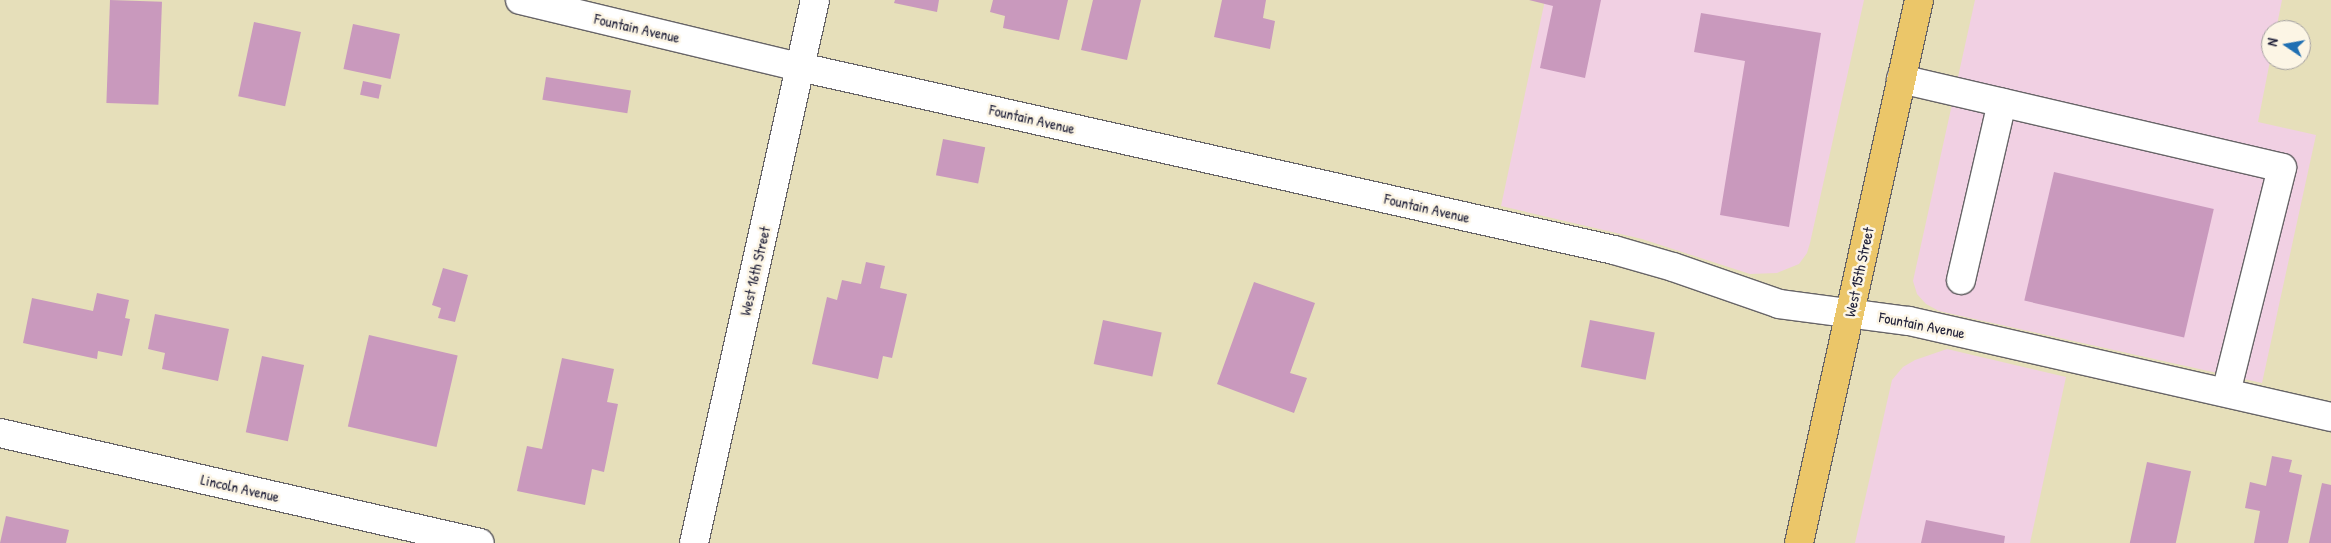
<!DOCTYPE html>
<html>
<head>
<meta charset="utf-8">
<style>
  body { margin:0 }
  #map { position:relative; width:2331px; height:543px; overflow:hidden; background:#e6dfba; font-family:"Patrick Hand",sans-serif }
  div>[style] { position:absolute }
  .built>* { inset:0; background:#f1d0e3 }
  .building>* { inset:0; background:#c999bd; transform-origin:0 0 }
  .roads { filter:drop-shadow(1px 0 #676467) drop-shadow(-1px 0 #676467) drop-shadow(0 1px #676467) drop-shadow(0 -1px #676467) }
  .minor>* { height:28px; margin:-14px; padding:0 14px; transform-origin:14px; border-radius:14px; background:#fff }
  .highway>* { height:28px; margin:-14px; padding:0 14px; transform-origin:14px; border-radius:14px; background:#ebc669 }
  span { translate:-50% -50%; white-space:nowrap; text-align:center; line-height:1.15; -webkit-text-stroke:5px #fcf5e5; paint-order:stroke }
  .street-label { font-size:15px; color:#22223b }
  .north { position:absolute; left:2261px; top:20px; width:50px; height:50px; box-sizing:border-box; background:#fcf5e5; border:1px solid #a5a1a1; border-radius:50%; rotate:282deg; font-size:14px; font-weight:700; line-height:20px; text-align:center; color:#22223b }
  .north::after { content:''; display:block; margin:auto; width:18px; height:22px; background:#1f6fb2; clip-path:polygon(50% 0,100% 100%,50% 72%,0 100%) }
</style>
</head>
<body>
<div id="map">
  <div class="built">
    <i style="clip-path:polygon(1545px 0,1864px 0,1810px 243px,1807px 253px,1799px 264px,1777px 273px,1750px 274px,1642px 239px,1501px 206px)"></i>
    <i style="clip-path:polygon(1975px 0,2282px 0,2276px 30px,2271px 30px,2271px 56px,2258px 122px,2316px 135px,2262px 383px,1939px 311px,1926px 304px,1917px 294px,1913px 281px)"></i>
    <i style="clip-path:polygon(1947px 349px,2066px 377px,2030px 543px,1855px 543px,1892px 380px,1903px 367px,1915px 360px)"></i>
  </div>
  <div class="building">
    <i style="left:110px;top:0;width:52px;height:103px;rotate:2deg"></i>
    <i style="clip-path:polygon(895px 0,939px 0,937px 12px,894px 3px)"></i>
    <i style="clip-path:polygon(993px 0,1068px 0,1059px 40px,1003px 28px,1005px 16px,990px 12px)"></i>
    <i style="clip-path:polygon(1093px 0,1141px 0,1127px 60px,1081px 50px)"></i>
    <i style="clip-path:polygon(1222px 0,1266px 0,1263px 18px,1275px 21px,1270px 49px,1214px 37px)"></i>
    <i style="clip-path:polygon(1529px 0,1601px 0,1585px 78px,1540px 68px,1553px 6px)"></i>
    <i style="clip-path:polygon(1701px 13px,1821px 33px,1789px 227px,1720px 215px,1745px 61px,1694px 52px)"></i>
    <i style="left:254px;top:22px;width:48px;height:76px;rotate:12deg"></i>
    <i style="left:353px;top:24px;width:48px;height:46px;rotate:12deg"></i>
    <i style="left:546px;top:77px;width:86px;height:23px;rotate:9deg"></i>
    <i style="left:363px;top:81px;width:19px;height:14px;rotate:12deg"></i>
    <i style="left:943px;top:139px;width:43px;height:37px;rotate:11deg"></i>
    <i style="left:2054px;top:172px;width:164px;height:132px;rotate:13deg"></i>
    <i style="clip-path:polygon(866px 262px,885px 266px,880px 288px,907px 294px,892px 358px,883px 356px,878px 379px,812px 364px,827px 297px,837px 300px,842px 280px,861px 284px)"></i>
    <i style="clip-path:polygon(443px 268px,468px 275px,455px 322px,438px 318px,441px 308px,432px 305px)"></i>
    <i style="clip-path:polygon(1254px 282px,1315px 303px,1290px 373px,1307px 378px,1294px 413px,1217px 384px)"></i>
    <i style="clip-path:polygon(97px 293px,129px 300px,125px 318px,130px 319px,122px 356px,98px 351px,97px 359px,23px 343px,32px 298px,93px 311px)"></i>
    <i style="clip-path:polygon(155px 314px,229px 329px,218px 381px,162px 369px,165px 353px,148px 349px)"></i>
    <i style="left:1103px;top:320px;width:60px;height:45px;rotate:12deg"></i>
    <i style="left:1590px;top:320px;width:66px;height:48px;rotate:11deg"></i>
    <i style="left:369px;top:335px;width:91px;height:94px;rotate:13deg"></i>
    <i style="left:262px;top:356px;width:43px;height:78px;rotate:12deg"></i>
    <i style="clip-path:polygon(562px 358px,614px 369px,607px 402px,618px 404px,604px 472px,592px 469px,585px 505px,517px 491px,527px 446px,542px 449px)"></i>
    <i style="clip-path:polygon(2272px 456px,2292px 460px,2289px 472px,2302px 475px,2288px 543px,2254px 543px,2260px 511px,2245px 508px,2250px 482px,2266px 486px)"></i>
    <i style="left:2147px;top:462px;width:45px;height:83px;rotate:12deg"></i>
    <i style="clip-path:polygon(2322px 483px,2331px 485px,2331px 543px,2309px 543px)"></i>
    <i style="clip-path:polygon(6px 516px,69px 530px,66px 543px,0 543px)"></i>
    <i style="clip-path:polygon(1926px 520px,2005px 536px,2004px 543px,1921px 543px)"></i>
  </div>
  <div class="roads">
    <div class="minor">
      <i style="left:520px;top:0;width:288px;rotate:13.5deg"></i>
      <i style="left:800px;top:67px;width:834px;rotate:12.67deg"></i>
      <i style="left:1614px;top:250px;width:61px;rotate:16.1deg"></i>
      <i style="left:1673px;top:267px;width:112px;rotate:19.2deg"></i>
      <i style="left:1779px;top:304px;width:131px;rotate:7.5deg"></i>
      <i style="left:1909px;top:321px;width:433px;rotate:12.8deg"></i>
      <i style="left:1901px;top:79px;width:391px;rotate:13.1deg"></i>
      <i style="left:2282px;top:168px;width:231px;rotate:104deg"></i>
      <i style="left:1961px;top:280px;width:182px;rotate:-77deg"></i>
      <i style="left:0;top:433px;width:492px;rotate:12.9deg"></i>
      <i style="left:694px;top:543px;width:556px;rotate:-77.44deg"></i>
    </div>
    <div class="highway">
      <i style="left:1799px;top:543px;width:556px;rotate:-77.54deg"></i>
    </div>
  </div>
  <div class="street-label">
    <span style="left:637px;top:28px;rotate:13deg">Fountain Avenue</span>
    <span style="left:1032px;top:119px;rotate:13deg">Fountain Avenue</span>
    <span style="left:1427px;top:208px;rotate:13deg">Fountain Avenue</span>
    <span style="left:755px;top:271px;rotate:-77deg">West 16th Street</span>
    <span style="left:1859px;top:272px;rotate:-78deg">West 15th Street</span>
    <span style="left:1922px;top:325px;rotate:11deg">Fountain Avenue</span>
    <span style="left:240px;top:488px;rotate:13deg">Lincoln Avenue</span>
  </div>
  <div class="north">N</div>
</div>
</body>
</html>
